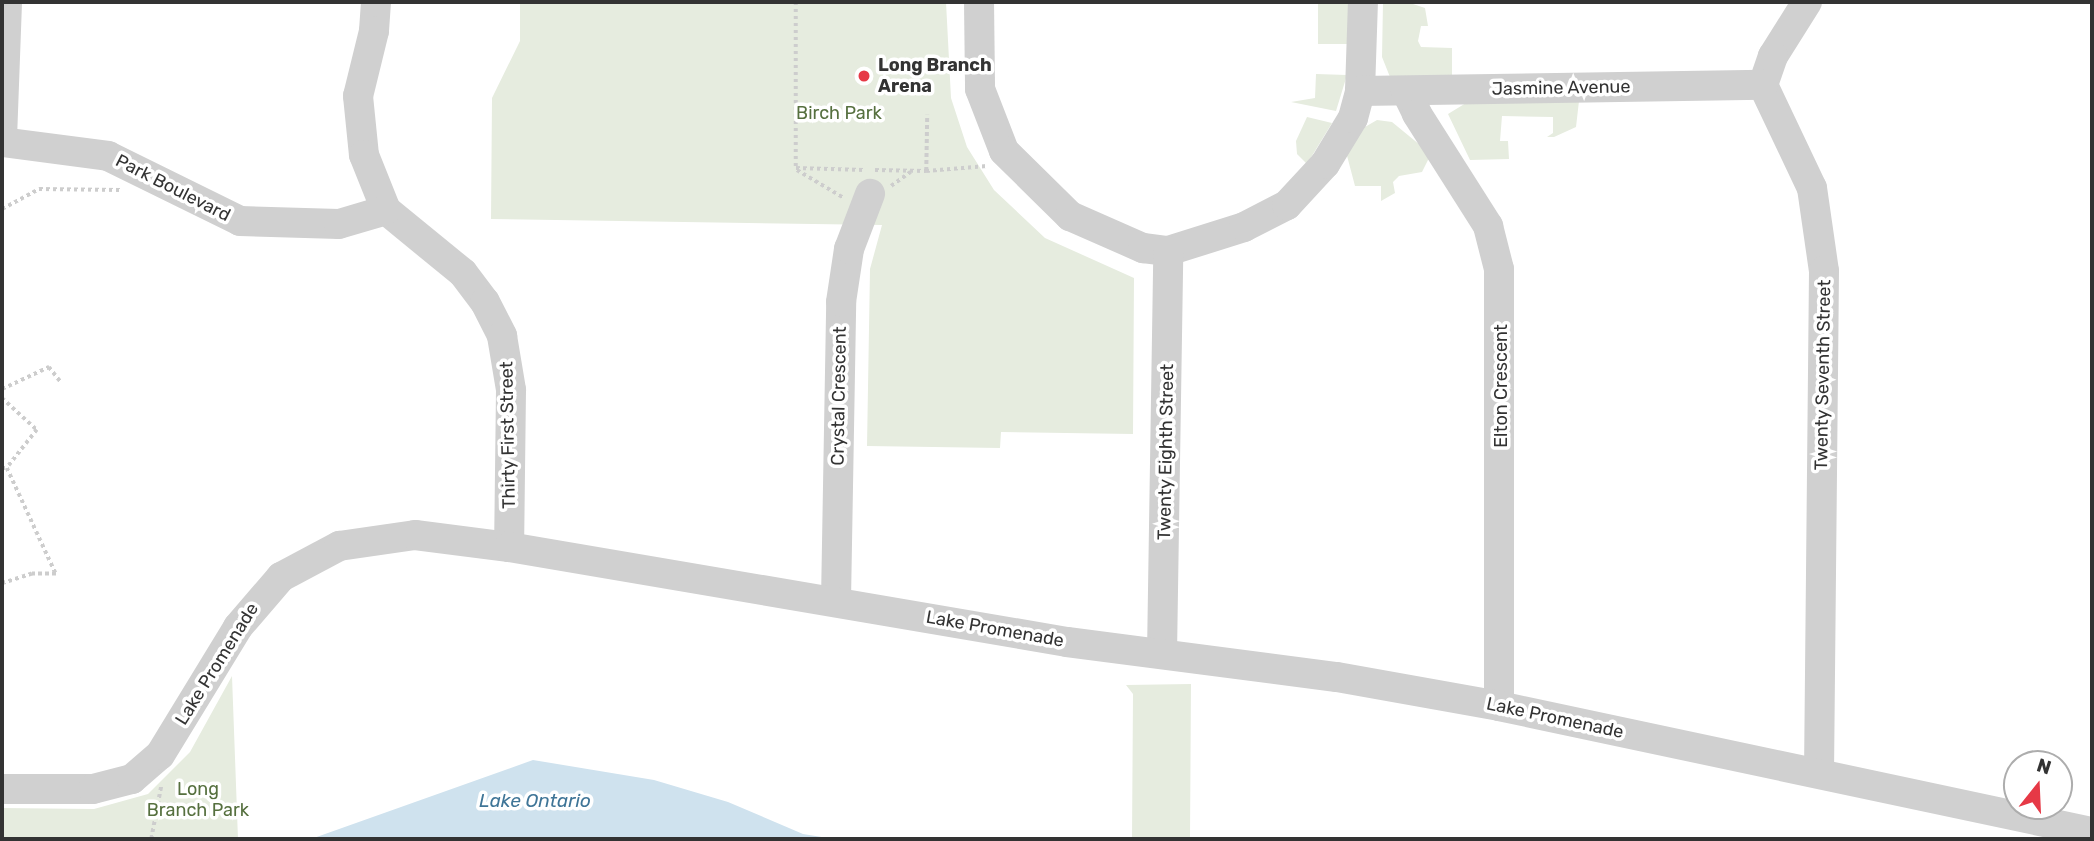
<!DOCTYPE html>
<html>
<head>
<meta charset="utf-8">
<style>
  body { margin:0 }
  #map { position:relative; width:2094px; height:841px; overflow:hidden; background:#fff; font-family:Rubik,sans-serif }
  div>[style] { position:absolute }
  .green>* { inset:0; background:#e6ecdf; transform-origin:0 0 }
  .water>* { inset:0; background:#cfe2ee }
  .path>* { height:3.5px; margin-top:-1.75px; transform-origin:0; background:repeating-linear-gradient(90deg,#cdcdcd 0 3.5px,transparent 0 7px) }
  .minor>* { height:30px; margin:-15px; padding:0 15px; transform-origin:15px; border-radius:15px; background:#d0d0d0 }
  .dots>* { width:19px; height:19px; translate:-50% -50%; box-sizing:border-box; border:4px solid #fff; border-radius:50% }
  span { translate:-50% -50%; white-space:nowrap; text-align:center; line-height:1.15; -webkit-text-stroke:7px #fff; paint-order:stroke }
  .poi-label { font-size:18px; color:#333; font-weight:700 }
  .left { translate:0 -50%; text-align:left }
  .street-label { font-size:18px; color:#333 }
  .park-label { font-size:18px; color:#56703f }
  .water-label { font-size:19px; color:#3f7597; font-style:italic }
  .frame { position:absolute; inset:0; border:4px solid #333; pointer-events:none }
  .north { position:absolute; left:2003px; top:750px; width:70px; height:70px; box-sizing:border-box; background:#fff; border:2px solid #adadad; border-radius:50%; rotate:18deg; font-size:19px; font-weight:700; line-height:28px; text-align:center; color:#333 }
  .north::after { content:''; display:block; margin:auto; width:24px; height:32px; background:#e63946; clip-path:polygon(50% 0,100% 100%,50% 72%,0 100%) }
</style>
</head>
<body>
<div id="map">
  <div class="green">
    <i style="clip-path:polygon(520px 2px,946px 2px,951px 98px,967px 147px,994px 190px,1045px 238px,1134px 278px,1133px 434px,1001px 432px,1000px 448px,867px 446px,870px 269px,882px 225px,491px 219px,492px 98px,520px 41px)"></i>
    <i style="left:1318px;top:2px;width:31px;height:42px"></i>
    <i style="clip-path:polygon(1383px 2px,1407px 2px,1425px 8px,1428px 26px,1421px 26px,1418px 41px,1421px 47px,1452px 48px,1452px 79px,1390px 77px,1382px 57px)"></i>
    <i style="clip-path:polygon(1316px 74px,1347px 75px,1336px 111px,1291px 102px,1315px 98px)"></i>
    <i style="clip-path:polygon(1579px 101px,1576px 127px,1554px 137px,1547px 137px,1553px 133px,1553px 117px,1502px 116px,1500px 141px,1508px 141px,1509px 159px,1470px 160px,1448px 114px,1466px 103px)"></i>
    <i style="clip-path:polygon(1307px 117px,1332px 123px,1307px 164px,1297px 154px,1296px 141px)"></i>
    <i style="clip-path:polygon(1377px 120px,1392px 122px,1431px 154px,1422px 172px,1399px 176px,1393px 182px,1395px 193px,1381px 201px,1381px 186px,1355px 186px,1346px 152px,1365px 127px)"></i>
    <i style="clip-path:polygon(232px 676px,238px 839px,2px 839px,2px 808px,94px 809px,148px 794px,190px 752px)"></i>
    <i style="clip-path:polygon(1191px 684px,1190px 839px,1132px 839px,1133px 694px,1126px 685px)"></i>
  </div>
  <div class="water">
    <i style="clip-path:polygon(533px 760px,654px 780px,728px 802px,803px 834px,834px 839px,311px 839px)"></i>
  </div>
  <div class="path">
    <i style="left:796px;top:2px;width:166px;rotate:90deg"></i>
    <i style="left:796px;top:168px;width:68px;rotate:1.7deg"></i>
    <i style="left:797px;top:170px;width:55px;rotate:30.8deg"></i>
    <i style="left:875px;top:170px;width:51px;rotate:1.1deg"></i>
    <i style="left:926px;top:171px;width:56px;rotate:-89deg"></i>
    <i style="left:926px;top:171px;width:61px;rotate:-4.7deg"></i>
    <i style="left:891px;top:186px;width:24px;rotate:-36deg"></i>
    <i style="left:2px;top:209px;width:42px;rotate:-28.4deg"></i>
    <i style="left:39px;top:189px;width:81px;rotate:0.7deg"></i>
    <i style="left:2px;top:389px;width:52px;rotate:-25.1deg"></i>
    <i style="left:49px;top:367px;width:18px;rotate:52deg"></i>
    <i style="left:2px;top:398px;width:47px;rotate:42.4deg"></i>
    <i style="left:37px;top:430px;width:48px;rotate:128.3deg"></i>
    <i style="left:2px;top:468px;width:5px"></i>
    <i style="left:7px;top:468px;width:117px;rotate:65.2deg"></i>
    <i style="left:56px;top:574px;width:24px;rotate:180deg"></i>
    <i style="left:32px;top:574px;width:32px;rotate:162deg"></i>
    <i style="left:151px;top:839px;width:54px;rotate:-79.3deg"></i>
  </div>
  <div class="minor">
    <i style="left:376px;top:2px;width:29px;rotate:94deg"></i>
    <i style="left:374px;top:31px;width:67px;rotate:103.8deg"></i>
    <i style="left:358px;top:96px;width:59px;rotate:84.2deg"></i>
    <i style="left:364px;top:155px;width:59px;rotate:68.2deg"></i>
    <i style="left:386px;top:210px;width:99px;rotate:39.3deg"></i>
    <i style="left:463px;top:273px;width:36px;rotate:53deg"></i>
    <i style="left:485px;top:302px;width:38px;rotate:63deg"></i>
    <i style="left:502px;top:336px;width:55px;rotate:80.5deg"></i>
    <i style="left:511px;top:390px;width:157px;rotate:90.7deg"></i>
    <i style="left:979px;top:2px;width:87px;rotate:89.3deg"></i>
    <i style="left:980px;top:89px;width:66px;rotate:68.8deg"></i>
    <i style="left:1004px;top:151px;width:93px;rotate:44.6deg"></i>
    <i style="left:1070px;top:216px;width:80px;rotate:23.7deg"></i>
    <i style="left:1143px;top:248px;width:25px;rotate:7deg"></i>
    <i style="left:1168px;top:251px;width:80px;rotate:-17.5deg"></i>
    <i style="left:1244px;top:227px;width:48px;rotate:-27.1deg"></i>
    <i style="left:1287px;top:205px;width:56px;rotate:-47.2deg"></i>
    <i style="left:1325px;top:164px;width:54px;rotate:-58.7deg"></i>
    <i style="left:1353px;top:118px;width:28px;rotate:-75deg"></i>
    <i style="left:1360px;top:91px;width:89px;rotate:-88.1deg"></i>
    <i style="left:1807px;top:2px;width:64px;rotate:122.2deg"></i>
    <i style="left:1773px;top:56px;width:31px;rotate:109deg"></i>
    <i style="left:1763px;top:85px;width:114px;rotate:64.6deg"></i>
    <i style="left:1812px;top:188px;width:84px;rotate:81.8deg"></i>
    <i style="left:1824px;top:271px;width:501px;rotate:90.57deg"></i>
    <i style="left:1360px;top:91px;width:403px;rotate:-0.9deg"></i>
    <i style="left:1406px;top:91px;width:25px;rotate:64deg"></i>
    <i style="left:1417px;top:114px;width:133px;rotate:57.6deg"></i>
    <i style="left:1488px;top:226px;width:44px;rotate:75.7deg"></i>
    <i style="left:1499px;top:269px;width:437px;rotate:90deg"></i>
    <i style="left:2px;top:139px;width:137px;rotate:-87.9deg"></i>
    <i style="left:2px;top:142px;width:107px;rotate:7.5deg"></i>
    <i style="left:108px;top:156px;width:147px;rotate:26.2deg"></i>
    <i style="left:240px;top:221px;width:99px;rotate:1.7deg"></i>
    <i style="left:339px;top:224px;width:49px;rotate:-16.6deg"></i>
    <i style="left:836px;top:601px;width:299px;rotate:-89deg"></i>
    <i style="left:841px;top:302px;width:54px;rotate:-81.4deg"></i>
    <i style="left:849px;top:249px;width:59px;rotate:-69.1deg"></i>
    <i style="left:1162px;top:654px;width:403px;rotate:-89.1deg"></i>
    <i style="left:2px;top:789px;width:91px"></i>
    <i style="left:93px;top:789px;width:40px;rotate:-14.4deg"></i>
    <i style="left:132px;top:779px;width:37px;rotate:-41deg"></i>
    <i style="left:160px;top:755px;width:150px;rotate:-58.6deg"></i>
    <i style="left:238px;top:627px;width:66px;rotate:-49.3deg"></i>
    <i style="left:281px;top:577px;width:66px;rotate:-28.1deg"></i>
    <i style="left:339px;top:546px;width:77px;rotate:-8.2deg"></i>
    <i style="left:415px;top:535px;width:95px;rotate:7.3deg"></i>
    <i style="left:509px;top:547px;width:566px;rotate:9.66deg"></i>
    <i style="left:1067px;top:642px;width:272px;rotate:7.4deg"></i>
    <i style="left:1337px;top:677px;width:165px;rotate:10.1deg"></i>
    <i style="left:1499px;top:706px;width:606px;rotate:12deg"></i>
  </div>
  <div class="dots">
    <i style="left:864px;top:76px;background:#e63946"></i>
  </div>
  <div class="poi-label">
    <span class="left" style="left:878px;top:76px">Long Branch<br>Arena</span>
  </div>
  <div class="street-label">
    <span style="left:1561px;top:88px;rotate:-1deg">Jasmine Avenue</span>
    <span style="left:173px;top:188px;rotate:27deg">Park Boulevard</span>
    <span style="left:1823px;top:375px;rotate:-89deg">Twenty Seventh Street</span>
    <span style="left:1501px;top:386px;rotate:-90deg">Elton Crescent</span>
    <span style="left:839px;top:396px;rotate:-89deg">Crystal Crescent</span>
    <span style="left:508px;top:435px;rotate:-91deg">Thirty First Street</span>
    <span style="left:1166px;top:452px;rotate:-89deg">Twenty Eighth Street</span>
    <span style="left:995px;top:629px;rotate:10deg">Lake Promenade</span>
    <span style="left:217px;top:664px;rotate:-58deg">Lake Promenade</span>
    <span style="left:1555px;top:718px;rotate:12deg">Lake Promenade</span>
  </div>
  <div class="park-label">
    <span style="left:839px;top:113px">Birch Park</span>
    <span style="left:198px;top:800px">Long<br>Branch Park</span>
  </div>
  <div class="water-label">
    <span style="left:535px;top:801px">Lake Ontario</span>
  </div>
  <div class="frame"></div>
  <div class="north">N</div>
</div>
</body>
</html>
